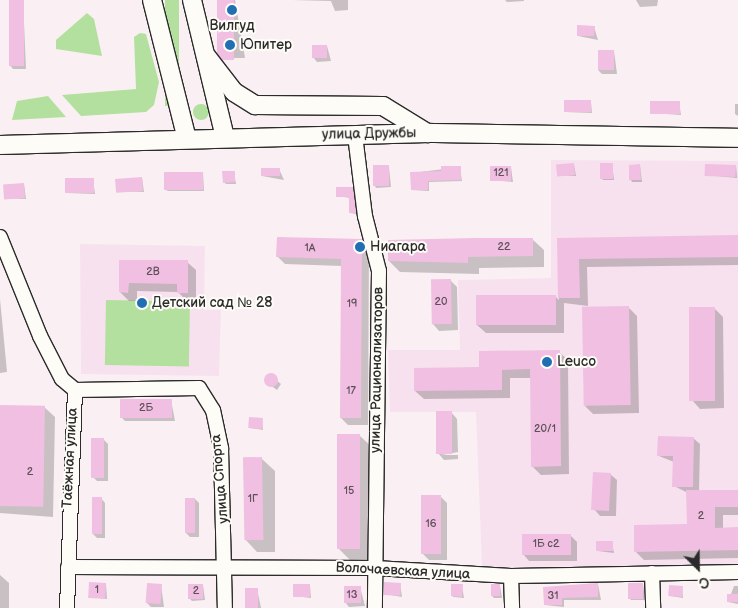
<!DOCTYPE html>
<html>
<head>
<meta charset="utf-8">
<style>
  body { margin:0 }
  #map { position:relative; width:738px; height:608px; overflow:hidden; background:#faf0f3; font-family:"Balsamiq Sans",sans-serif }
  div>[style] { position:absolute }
  .built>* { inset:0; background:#f7e1ee }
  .green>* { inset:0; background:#b3e09e; transform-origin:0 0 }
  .round { border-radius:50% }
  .shadow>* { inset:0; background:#0003 }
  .building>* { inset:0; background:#f0bfe1; transform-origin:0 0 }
  .roads { filter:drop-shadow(1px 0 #2b2b2b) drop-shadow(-1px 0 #2b2b2b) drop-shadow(0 1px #2b2b2b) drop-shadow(0 -1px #2b2b2b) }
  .minor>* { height:14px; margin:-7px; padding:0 7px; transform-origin:7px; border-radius:7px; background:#fdfcf7 }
  .major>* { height:18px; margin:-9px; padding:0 9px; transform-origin:9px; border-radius:9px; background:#fdfcf7 }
  .dots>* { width:14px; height:14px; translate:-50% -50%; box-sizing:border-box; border:2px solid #fdfcf7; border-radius:50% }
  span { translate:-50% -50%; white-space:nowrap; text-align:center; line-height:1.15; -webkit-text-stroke:4px #fdfcf7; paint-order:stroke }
  .number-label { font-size:11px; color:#5c5058 }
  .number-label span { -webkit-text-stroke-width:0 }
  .poi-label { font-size:14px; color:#2b2b2b }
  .left { translate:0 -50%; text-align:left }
  .street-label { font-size:14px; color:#2b2b2b }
  .north { position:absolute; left:673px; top:543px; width:50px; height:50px; -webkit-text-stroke:4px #fdfcf7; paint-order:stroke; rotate:157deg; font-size:14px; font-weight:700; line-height:20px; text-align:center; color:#2b2b2b }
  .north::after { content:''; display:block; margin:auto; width:18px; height:22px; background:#2b2b2b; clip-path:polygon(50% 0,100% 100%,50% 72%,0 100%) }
</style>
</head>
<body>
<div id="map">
  <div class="built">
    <i style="clip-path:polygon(551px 160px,738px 161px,738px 565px,482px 567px,476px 412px,390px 412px,388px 350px,460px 350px,458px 280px,551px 278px)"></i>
    <i style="clip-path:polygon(80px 244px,205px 246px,204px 310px,221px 310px,219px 376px,81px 374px)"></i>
  </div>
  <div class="green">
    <i style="left:165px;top:0;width:14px;height:106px"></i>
    <i style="clip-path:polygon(87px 13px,94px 19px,102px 56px,56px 49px,56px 40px)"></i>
    <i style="clip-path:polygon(140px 33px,146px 34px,159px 82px,154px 105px,146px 112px,81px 116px,62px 95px,136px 89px,134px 37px)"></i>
    <i style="clip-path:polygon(48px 96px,66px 117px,12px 120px,17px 101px)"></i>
    <i class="round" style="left:193px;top:104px;width:16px;height:16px"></i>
    <i style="left:106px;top:300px;width:84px;height:65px;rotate:1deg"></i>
  </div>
  <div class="shadow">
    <i style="clip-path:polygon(23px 0,26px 69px,13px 69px,10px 65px)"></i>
    <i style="clip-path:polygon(217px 0,235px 0,245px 58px,228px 58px)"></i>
    <i style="clip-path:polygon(292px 0,348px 0,348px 10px,335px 11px,331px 1px)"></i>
    <i style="clip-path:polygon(505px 0,524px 0,524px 1px,507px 2px)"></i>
    <i style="clip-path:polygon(636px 0,658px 0,657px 6px,640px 7px)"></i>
    <i style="clip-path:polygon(594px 27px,598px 40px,578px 36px)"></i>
    <i style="clip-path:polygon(327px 46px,331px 61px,317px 62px,313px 57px)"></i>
    <i style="clip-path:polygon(614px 51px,617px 74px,602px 74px,598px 70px)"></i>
    <i style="clip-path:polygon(591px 102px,592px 113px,565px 112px)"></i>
    <i style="clip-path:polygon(679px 102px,681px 115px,652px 113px)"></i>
    <i style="clip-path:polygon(735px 104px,738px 104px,738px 116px,735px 114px)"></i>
    <i style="clip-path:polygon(612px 164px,614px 180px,603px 180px,601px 178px)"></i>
    <i style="clip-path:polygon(574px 165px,576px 176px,557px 175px)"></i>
    <i style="clip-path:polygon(640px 166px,642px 182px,632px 182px,631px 180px)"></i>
    <i style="clip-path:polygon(736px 166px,737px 178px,706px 175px)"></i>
    <i style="clip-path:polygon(389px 167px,391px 187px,376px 188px,375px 186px)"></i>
    <i style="clip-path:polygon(460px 167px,462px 181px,429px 182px,429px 191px,412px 190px,412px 173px)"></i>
    <i style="clip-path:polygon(511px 167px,513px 182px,491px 180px)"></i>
    <i style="clip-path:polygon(279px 169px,284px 180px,262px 176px)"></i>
    <i style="clip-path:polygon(234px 172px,236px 184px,226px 184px,224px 182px)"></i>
    <i style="clip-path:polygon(203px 173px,204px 191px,166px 191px)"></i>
    <i style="clip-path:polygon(142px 178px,144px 192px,117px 191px)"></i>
    <i style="clip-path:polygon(93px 179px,95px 194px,67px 193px)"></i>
    <i style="clip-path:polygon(24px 184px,26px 199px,5px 198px)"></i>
    <i style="clip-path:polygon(352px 188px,354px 190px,357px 214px,350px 213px,350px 198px,338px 196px)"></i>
    <i style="clip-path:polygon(738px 237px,738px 265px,587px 267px,588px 306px,564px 303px,564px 333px,486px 333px,477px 325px,556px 297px,559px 300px,559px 239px)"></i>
    <i style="clip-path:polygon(532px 239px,544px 250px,544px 267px,479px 268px,479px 274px,400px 272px,389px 261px)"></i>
    <i style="clip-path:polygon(361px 240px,369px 248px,368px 425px,348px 425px,341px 418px,342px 266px,285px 264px,278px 257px)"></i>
    <i style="clip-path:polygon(120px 261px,187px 262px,196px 270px,196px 301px,187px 301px,178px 292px,137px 291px,137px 301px,129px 301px,120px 292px)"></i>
    <i style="clip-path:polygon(451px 281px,457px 287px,458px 330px,439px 331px,433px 324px)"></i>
    <i style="clip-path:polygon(0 299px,7px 372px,0 373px)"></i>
    <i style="clip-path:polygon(629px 308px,637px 316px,639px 413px,593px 414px,585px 406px)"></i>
    <i style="clip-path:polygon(714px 308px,723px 317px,724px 408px,700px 409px,692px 400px)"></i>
    <i style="clip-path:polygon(559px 352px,568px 360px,569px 474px,541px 475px,532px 466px,531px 378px,510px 378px,510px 398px,424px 399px,415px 391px,481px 369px)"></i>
    <i style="clip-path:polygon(270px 375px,281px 384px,277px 390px,266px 382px)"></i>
    <i style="clip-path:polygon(171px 400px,175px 421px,125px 421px,121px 417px)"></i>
    <i style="clip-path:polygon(0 406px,44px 407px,55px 417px,53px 517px,0 513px)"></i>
    <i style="clip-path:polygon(451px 412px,457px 419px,458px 452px,442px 455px,458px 455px,458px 459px,444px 460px,438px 453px)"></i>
    <i style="clip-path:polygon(262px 419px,263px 430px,250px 428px)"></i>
    <i style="clip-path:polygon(360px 436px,373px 448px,373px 561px,351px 561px,338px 548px)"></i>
    <i style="clip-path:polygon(693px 438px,700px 444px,699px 492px,738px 491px,738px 515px,723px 515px,723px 529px,738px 529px,738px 558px,644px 560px,635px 551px,688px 526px,688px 493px,674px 486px,674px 462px,659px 456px)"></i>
    <i style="clip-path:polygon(104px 440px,108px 444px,108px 481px,97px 481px,93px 477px)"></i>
    <i style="clip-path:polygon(262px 459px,275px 471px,275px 552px,257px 552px,245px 539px)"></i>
    <i style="clip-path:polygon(610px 474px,617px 480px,616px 516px,600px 516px,594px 509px)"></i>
    <i style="clip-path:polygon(440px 496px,447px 503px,447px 560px,429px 560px,422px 553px)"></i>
    <i style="clip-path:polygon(101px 498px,105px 503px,105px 538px,97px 538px,93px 534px)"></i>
    <i style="clip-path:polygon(195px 499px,199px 503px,199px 537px,190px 537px,186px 533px)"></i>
    <i style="clip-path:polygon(570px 535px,577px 542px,577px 561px,529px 561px,523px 554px)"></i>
    <i style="clip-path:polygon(612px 543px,614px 553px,598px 551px)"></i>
    <i style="clip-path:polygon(0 575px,9px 583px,9px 608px,0 608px)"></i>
    <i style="clip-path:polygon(106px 584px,107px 599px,90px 597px)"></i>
    <i style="clip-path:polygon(400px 584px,402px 597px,385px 594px)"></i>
    <i style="clip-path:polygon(598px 584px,601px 600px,564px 600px,564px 607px,545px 605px,545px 588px)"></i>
    <i style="clip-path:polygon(643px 584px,645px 600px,631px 600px,630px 599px)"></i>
    <i style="clip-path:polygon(161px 585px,164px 607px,151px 607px,147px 603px)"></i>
    <i style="clip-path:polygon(203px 585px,205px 600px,192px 601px,190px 599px)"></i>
    <i style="clip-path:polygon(310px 586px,311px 598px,294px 596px)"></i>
    <i style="clip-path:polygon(462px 586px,464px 598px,454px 597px,452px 596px)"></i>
    <i style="clip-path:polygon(500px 586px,502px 598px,494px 598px,492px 596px)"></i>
    <i style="clip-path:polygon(734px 586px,738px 586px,738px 604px,728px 602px)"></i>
    <i style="clip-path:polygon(360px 587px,365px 606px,349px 607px,345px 602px)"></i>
    <i style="clip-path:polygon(682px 587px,683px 598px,670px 596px)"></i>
    <i style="clip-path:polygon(257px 589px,261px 608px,246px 608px)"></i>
  </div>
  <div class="building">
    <i style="left:9px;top:0;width:15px;height:66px"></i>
    <i style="left:217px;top:0;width:17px;height:60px"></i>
    <i style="clip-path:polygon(577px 25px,595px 26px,594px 36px,577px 36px)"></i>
    <i style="left:312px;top:45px;width:15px;height:13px"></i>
    <i style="left:598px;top:50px;width:16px;height:20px"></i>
    <i style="left:591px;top:100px;width:12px;height:27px;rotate:90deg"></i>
    <i style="left:650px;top:101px;width:30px;height:13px"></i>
    <i style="left:574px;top:163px;width:12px;height:18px;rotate:85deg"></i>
    <i style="left:600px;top:163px;width:13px;height:16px"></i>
    <i style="clip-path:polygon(640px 164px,641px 180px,629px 180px,629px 165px)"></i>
    <i style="left:705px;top:164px;width:31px;height:12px;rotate:2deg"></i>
    <i style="left:389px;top:165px;width:21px;height:16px;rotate:90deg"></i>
    <i style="clip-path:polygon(441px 166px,461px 166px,461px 180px,428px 181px,428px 190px,411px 190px,410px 172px,441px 171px)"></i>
    <i style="left:490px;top:166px;width:21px;height:15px"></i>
    <i style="left:280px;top:168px;width:8px;height:19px;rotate:90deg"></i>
    <i style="clip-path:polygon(222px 171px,235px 171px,235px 182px,223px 183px)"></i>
    <i style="left:203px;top:172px;width:18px;height:39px;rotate:90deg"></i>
    <i style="left:142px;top:177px;width:14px;height:27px;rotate:86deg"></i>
    <i style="left:94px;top:178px;width:15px;height:29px;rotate:90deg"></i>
    <i style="left:24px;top:183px;width:15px;height:21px;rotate:86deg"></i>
    <i style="clip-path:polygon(336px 187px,353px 187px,356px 213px,349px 213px,349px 197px,336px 197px)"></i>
    <i style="clip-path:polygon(738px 235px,738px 257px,579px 259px,580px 298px,558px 298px,557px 238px)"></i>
    <i style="clip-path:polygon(277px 237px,362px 239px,361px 418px,340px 418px,341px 259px,276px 257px)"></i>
    <i style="clip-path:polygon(475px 238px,533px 238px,533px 256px,468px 257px,468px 263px,388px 261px,388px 240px)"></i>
    <i style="clip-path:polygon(119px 260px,188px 260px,188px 293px,177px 293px,177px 284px,129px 283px,128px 293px,119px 292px)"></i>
    <i style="left:451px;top:279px;width:45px;height:20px;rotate:89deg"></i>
    <i style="left:556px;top:295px;width:30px;height:80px;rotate:90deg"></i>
    <i style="left:629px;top:306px;width:99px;height:47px;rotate:89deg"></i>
    <i style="left:689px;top:307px;width:26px;height:94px"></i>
    <i style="clip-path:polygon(560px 350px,561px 466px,531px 467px,530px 369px,502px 370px,502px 390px,414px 391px,414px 368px,479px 367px,479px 351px)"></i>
    <i class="round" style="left:264px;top:373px;width:14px;height:14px"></i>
    <i style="left:120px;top:399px;width:52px;height:19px"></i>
    <i style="left:0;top:405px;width:45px;height:101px;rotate:1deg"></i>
    <i style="left:436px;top:411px;width:16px;height:43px"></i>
    <i style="left:249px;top:417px;width:14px;height:11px;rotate:4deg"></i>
    <i style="left:337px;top:434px;width:23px;height:115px"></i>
    <i style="clip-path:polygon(658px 436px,694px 437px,693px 487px,672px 487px,673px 456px,657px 456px)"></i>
    <i style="left:91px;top:438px;width:13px;height:40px"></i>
    <i style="left:262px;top:457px;width:83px;height:19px;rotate:89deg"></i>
    <i style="left:593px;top:472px;width:18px;height:38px;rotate:3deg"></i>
    <i style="clip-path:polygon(686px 490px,738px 490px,738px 507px,715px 507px,715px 528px,738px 527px,738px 550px,634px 552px,634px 525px,687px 524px)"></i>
    <i style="left:421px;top:495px;width:20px;height:59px"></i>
    <i style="left:92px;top:497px;width:10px;height:37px"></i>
    <i style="left:185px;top:498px;width:10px;height:35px"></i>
    <i style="left:522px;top:534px;width:49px;height:21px"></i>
    <i style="left:596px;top:541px;width:17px;height:10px"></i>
    <i style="left:89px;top:582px;width:17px;height:16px;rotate:3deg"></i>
    <i style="left:384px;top:582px;width:17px;height:13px;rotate:3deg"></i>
    <i style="left:147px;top:583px;width:15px;height:20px;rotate:4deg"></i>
    <i style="clip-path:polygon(598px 583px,598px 597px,562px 598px,562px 605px,544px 605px,543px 587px)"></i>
    <i style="left:628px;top:583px;width:15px;height:16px"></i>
    <i style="left:188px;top:584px;width:15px;height:15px"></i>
    <i style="left:293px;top:584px;width:17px;height:13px"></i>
    <i style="clip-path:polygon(451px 584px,463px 584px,462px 597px,451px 596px)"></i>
    <i style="left:500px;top:584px;width:12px;height:9px;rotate:90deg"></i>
    <i style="left:669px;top:585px;width:14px;height:11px;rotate:4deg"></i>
    <i style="left:344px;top:586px;width:17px;height:17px"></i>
    <i style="left:245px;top:588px;width:13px;height:20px"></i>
    <i style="left:727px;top:594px;width:11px;height:8px"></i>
  </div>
  <div class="roads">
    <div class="minor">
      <i style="left:355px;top:135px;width:82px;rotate:83deg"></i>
      <i style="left:365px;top:216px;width:57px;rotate:75.7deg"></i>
      <i style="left:379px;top:271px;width:337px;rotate:90.7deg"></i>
      <i style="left:0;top:237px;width:107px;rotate:68deg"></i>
      <i style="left:40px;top:336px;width:48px;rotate:62.9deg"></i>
      <i style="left:62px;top:379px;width:17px;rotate:40deg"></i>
      <i style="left:75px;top:390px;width:218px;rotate:92.1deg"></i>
      <i style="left:75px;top:390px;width:124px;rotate:-0.9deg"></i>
      <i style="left:199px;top:388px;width:26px;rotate:58deg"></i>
      <i style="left:213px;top:410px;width:40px;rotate:78deg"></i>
      <i style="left:221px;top:449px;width:159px;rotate:88.6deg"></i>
      <i style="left:68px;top:567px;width:307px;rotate:0.2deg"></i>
      <i style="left:375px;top:568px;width:136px;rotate:3.4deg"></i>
      <i style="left:511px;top:576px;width:227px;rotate:-1deg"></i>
      <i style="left:652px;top:573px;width:35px;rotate:88deg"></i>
      <i style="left:511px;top:576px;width:32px;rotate:88deg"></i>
    </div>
    <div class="major">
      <i style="left:152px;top:0;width:143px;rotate:75.9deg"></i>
      <i style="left:192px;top:0;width:141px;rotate:76.5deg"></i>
      <i style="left:207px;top:57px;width:44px;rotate:52.4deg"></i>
      <i style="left:234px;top:92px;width:25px;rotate:32deg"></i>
      <i style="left:255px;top:105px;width:128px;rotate:0.4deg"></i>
      <i style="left:383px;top:106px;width:52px;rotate:31.5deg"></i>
      <i style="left:0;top:145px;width:428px;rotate:-1.6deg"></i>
      <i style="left:428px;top:133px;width:310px;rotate:0.9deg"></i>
    </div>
  </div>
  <div class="dots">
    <i style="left:232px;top:10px;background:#1f6fb2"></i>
    <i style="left:230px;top:45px;background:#1f6fb2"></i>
    <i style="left:360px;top:247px;background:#1f6fb2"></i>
    <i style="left:142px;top:303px;background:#1f6fb2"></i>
    <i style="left:547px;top:362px;background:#1f6fb2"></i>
  </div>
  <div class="number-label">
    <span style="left:501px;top:173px">121</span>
    <span style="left:504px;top:247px">22</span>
    <span style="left:310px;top:248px">1А</span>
    <span style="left:153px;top:272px">2В</span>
    <span style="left:441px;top:302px">20</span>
    <span style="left:352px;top:304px">19</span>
    <span style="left:351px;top:391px">17</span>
    <span style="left:146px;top:408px">2Б</span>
    <span style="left:545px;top:429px">20/1</span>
    <span style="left:30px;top:472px">2</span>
    <span style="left:349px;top:491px">15</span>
    <span style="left:253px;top:499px">1Г</span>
    <span style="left:701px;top:516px">2</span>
    <span style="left:431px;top:524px">16</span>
    <span style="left:546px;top:544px">1Б с2</span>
    <span style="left:97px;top:590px">1</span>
    <span style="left:196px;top:591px">2</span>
    <span style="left:352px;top:595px">13</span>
    <span style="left:553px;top:596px">31</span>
  </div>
  <div class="poi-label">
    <span style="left:232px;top:26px">Вилгуд</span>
    <span class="left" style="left:240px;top:45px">Юпитер</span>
    <span class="left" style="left:370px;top:247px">Ниагара</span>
    <span class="left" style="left:152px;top:303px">Детский сад № 28</span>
    <span class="left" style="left:557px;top:362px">Leuco</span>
  </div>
  <div class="street-label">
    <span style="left:369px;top:134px;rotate:-1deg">улица Дружбы</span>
    <span style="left:377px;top:370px;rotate:-89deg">улица Рационализаторов</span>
    <span style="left:70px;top:458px;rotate:-87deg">Таёжная улица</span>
    <span style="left:220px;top:479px;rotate:-95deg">улица Спорта</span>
    <span style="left:403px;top:571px;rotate:3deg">Волочаевская улица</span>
  </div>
  <div class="north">С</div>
</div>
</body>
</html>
